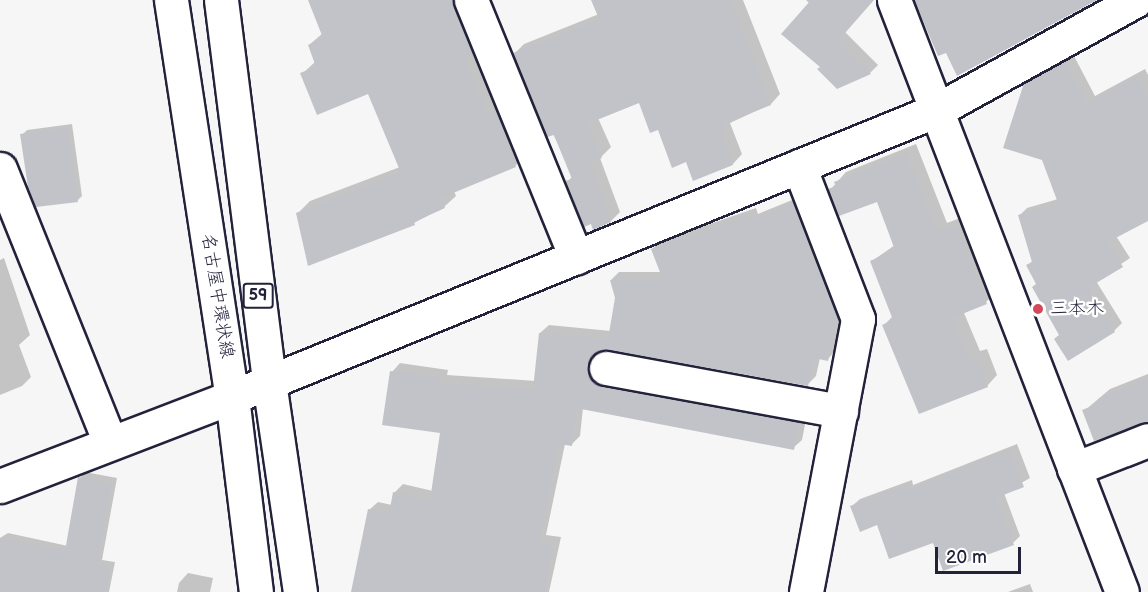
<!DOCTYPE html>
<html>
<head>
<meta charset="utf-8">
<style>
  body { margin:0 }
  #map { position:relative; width:1148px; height:592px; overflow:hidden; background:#f6f6f7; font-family:"Balsamiq Sans","Klee One",sans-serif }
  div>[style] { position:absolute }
  .shadow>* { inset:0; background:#0003 }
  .building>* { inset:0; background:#c2c2c9 }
  .roads { filter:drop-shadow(2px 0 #22223b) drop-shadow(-2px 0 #22223b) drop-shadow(0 2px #22223b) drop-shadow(0 -2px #22223b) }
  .minor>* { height:33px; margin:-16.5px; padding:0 16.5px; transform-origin:16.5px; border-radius:16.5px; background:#fff }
  .major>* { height:33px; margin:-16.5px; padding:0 16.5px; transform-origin:16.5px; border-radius:16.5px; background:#fff }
  .dots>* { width:16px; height:16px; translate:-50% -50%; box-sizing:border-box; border:3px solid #fff; border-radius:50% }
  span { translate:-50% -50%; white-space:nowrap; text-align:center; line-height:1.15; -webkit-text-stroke:5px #fff; paint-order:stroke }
  .shield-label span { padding:2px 4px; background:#fff; border:2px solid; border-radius:4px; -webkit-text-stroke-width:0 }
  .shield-label { font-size:16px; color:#22223b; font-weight:700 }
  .street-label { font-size:18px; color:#22223b }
  .poi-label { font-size:18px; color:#22223b }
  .left { translate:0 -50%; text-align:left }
  .scale { position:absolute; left:935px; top:547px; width:86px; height:27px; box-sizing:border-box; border:3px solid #22223b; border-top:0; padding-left:8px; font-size:18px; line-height:21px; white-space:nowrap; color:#22223b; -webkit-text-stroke:4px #fff; paint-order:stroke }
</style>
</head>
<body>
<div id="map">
  <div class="shadow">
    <i style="clip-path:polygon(309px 0,467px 0,527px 154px,515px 166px,454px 191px,456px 196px,444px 207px,414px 223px,298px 213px,310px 201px,400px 167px,369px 92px,302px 74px,316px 61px,309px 45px,323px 33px)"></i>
    <i style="clip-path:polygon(593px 0,743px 0,780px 94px,771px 104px,730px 123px,742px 154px,733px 164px,694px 179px,687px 161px,640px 101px,598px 118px,611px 147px,600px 158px,620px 212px,611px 221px,567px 182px,573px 176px,515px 53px,524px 44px,599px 14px)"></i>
    <i style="clip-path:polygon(806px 0,872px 0,845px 32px,878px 65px,870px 73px,837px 87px,822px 67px,810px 4px)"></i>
    <i style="clip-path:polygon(1073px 54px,1095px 96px,1145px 69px,1148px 75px,1148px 219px,1116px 236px,1130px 258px,1096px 281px,1122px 323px,1114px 331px,1060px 334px,1028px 266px,1033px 260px,1019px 216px,1027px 208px,1058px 199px,1025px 84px)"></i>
    <i style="clip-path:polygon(72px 124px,82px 196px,78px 200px,22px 135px,27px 130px)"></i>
    <i style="clip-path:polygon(916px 144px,947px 223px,968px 215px,996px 292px,986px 302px,964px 313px,980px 351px,987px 349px,997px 375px,987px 386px,884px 325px,893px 316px,872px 261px,895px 245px,877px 200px,830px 190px,846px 172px)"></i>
    <i style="clip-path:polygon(802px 196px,845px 308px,835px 351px,827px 360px,820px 358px,816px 376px,808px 384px,609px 348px,595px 356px,602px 374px,807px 414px,802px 440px,793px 448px,583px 408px,580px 436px,572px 444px,565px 444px,546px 535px,561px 537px,549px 592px,353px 592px,369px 510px,378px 502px,392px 505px,394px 493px,403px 484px,433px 491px,442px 432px,392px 372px,400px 363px,448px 370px,447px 375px,536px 381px,540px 333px,549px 325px,611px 331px,617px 298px,611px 280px,619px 272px,662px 272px,652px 249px,661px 241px,756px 208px,758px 214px)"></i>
    <i style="clip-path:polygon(4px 258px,30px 335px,19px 345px,31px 377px,22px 386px,0 395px,0 260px)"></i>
    <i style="clip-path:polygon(1148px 374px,1148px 420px,1084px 411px,1110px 389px)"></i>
    <i style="clip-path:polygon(1017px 444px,1030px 478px,1004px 493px,1020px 536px,1013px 543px,934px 541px,878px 523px,852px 506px,860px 499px,912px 480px,913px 485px)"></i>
    <i style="clip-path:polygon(85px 472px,117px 478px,102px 560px,115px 562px,109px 592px,0 592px,0 538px,8px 533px,68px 546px,80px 478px)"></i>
    <i style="clip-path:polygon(188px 573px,213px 578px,210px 592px,177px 592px,179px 583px)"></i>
    <i style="clip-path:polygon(1030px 584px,1033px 592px,1008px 592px)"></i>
  </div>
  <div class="building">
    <i style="clip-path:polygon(308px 0,453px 0,473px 54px,464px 57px,487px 114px,496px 110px,516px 167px,441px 198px,445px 208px,414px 222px,415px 225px,308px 266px,296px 213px,401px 173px,368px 94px,317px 115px,300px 73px,316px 67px,308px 45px,323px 38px)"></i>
    <i style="clip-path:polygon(591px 0,730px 0,771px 105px,723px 124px,725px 130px,721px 132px,733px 165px,693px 181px,686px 162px,672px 168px,658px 130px,650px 133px,639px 103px,587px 124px,602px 158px,590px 163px,611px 222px,593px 230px,591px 224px,584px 227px,565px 181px,572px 179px,554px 135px,547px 137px,513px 53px,599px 19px)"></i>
    <i style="clip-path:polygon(811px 0,874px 0,838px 41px,871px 74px,837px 89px,817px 69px,820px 67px,781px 34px)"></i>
    <i style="clip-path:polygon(914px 0,1097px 0,957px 76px,946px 53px,938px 56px)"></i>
    <i style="clip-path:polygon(1065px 61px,1087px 103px,1137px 76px,1148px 97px,1148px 221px,1108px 242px,1123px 267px,1088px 288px,1115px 332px,1068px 361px,1054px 339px,1059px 335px,1032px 287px,1036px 284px,1026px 265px,1032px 262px,1018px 215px,1058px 203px,1042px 160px,1003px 148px,1024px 83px)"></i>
    <i style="clip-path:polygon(68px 128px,78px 202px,36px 207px,28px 187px,20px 134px)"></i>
    <i style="clip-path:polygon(906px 154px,937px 232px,957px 225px,987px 304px,952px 318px,970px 361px,977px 358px,988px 387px,919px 414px,882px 325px,893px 320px,870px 261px,895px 250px,877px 202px,839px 216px,828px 189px,836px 186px,834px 182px)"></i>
    <i style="clip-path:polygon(793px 203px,837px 317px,828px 361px,814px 358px,808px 386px,609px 350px,592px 355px,588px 365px,593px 382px,603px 386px,799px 422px,794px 450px,576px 408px,572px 446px,559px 444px,539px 543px,553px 546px,544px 592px,351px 592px,368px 509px,389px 514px,393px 492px,430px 500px,440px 433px,382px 425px,390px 371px,441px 378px,440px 383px,533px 389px,539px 333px,608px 339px,615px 298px,610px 280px,663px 280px,651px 249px,748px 215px,750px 221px)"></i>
    <i style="clip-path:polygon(1148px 379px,1148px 422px,1094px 441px,1082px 410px,1100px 403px,1098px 399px)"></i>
    <i style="clip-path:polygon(1009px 450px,1024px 487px,996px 498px,1014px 545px,943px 571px,933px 543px,889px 559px,877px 525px,860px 532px,850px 506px,904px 486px,906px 491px)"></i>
    <i style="clip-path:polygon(78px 477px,112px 483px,97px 565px,110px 567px,106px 592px,0 592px,0 538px,65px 551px)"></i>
  </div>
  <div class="roads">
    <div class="minor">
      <i style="left:471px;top:0;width:278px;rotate:67.8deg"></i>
      <i style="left:894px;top:0;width:634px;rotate:68.94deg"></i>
      <i style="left:799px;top:166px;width:164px;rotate:68.9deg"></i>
      <i style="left:858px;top:319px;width:278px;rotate:100.8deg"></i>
      <i style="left:0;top:169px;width:295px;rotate:68.1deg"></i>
      <i style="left:606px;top:368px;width:239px;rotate:10.4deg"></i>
      <i style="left:1074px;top:469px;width:79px;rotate:-21.4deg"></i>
      <i style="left:0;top:486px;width:248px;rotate:-21deg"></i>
      <i style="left:232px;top:397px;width:761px;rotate:-22.15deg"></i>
      <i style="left:937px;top:110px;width:227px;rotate:-28.9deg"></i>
    </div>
    <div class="major">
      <i style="left:171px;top:0;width:402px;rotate:81.3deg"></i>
      <i style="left:232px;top:397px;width:196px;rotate:83deg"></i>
      <i style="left:221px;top:0;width:385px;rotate:82.8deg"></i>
      <i style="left:269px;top:382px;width:212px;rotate:81.6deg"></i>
    </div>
  </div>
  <div class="dots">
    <i style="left:1038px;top:309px;background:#d1495b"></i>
  </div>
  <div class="shield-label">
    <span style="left:258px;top:296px">59</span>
  </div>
  <div class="street-label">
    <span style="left:217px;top:296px;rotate:81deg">名古屋中環状線</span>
  </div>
  <div class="poi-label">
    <span class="left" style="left:1050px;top:309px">三本木</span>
  </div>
  <div class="scale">20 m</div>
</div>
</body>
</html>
